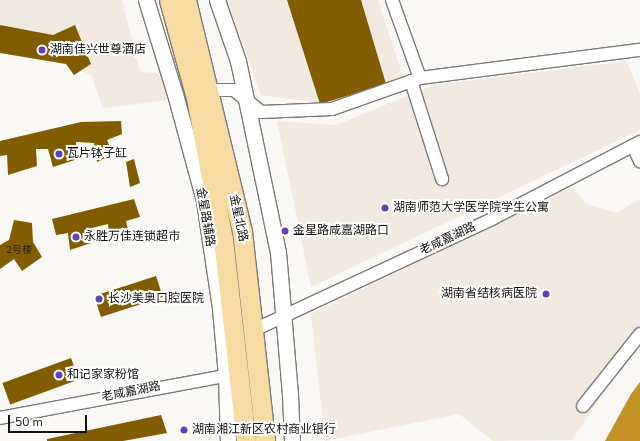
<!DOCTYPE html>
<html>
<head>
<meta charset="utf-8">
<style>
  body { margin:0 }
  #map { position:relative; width:640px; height:441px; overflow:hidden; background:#faf8f5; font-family:"Nunito Sans","Noto Sans SC",sans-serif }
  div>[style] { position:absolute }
  .built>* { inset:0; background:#f0eae1 }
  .water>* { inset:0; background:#c39227 }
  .building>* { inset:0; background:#815d00; transform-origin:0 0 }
  .roads { filter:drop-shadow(1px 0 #7d7b79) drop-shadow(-1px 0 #7d7b79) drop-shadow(0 1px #7d7b79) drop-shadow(0 -1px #7d7b79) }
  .minor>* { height:12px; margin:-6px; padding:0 6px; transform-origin:6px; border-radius:6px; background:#fff }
  .tertiary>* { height:15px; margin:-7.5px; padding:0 7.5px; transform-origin:7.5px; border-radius:7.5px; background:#fff }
  .primary>* { height:19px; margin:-9.5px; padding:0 9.5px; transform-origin:9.5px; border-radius:9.5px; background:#f8dba3 }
  .dots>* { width:11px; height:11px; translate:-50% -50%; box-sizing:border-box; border:2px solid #fff; border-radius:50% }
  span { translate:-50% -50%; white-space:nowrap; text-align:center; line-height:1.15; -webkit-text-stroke:4px #fff; paint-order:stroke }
  .number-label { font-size:10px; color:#2e240c }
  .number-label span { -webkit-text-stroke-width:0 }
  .poi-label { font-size:12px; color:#121110 }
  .left { translate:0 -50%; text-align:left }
  .right { translate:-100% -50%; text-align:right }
  .street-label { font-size:12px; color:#121110 }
  .scale { position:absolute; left:8px; top:415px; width:79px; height:18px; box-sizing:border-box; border:2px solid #121110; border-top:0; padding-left:5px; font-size:12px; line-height:14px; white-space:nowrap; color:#121110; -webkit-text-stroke:3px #fff; paint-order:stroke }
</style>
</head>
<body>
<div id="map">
  <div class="built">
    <i style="clip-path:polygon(0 0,122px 0,140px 72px,158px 73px,169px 100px,103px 108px,91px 75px,66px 64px,0 53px)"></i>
    <i style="clip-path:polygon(227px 0,378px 0,404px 80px,342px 106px,261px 95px)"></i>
    <i style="clip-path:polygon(627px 61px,640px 94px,640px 130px,311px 287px,277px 121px,336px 125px,434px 85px)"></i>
    <i style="clip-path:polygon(573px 187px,586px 204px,617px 213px,640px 199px,640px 337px,572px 440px,493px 441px,459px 414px,325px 441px,311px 314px)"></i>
  </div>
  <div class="water">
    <i style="clip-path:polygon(640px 382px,640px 441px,605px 441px,631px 394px)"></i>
  </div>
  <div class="building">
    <i style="clip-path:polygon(287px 0,361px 0,386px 84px,320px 104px)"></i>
    <i style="clip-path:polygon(0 25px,53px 35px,75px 25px,91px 64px,74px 75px,66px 64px,0 53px)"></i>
    <i style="clip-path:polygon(121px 121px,122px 134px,107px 140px,113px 154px,97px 162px,94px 143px,76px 142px,78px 159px,53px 167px,48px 149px,36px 149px,37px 166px,8px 175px,7px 155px,0 156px,0 141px,81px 122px)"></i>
    <i style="clip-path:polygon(134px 159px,140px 183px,130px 187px,126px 162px)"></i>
    <i style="clip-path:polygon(134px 199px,140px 217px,126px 221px,129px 235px,110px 239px,108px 224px,88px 229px,91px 243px,70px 250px,68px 233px,56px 235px,52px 219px)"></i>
    <i style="clip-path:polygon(14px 220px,32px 223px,33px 242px,42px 257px,22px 271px,14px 259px,0 269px,0 245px,9px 240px)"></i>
    <i style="left:156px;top:276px;width:22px;height:65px;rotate:72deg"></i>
    <i style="left:71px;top:358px;width:23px;height:73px;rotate:70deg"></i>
    <i style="clip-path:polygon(161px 415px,167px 433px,123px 441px,47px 441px,47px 439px)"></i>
  </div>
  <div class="roads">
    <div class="minor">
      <i style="left:392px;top:0;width:83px;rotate:70.3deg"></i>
      <i style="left:411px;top:81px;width:103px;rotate:72.4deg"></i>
      <i style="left:208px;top:90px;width:26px"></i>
      <i style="left:234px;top:90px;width:35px;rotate:39deg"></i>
      <i style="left:261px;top:112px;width:71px;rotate:-2.4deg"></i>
      <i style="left:332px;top:109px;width:93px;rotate:-19.4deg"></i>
      <i style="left:420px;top:78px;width:222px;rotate:-7.3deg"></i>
      <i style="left:633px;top:146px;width:17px;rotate:65deg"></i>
      <i style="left:254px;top:330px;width:263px;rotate:-25deg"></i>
      <i style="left:492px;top:219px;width:167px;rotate:-27.5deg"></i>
      <i style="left:583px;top:406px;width:92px;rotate:-51.6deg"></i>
      <i style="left:0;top:418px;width:238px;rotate:-10.6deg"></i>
    </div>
    <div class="tertiary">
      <i style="left:146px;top:0;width:98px;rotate:72.9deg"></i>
      <i style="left:175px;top:94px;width:111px;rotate:74.8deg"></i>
      <i style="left:204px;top:201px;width:108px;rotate:81.5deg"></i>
      <i style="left:220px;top:308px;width:67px;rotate:84.9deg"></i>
      <i style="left:226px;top:375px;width:66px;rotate:88.3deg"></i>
      <i style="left:217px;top:0;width:65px;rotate:71deg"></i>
      <i style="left:238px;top:61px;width:195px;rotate:78.2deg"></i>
      <i style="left:278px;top:252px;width:144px;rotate:85.2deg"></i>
      <i style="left:290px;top:395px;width:46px;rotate:87.5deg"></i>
    </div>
    <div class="primary">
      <i style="left:169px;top:0;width:102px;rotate:74.6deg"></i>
      <i style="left:196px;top:98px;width:144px;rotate:79.2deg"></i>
      <i style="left:223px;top:239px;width:203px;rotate:83.5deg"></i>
      <i style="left:186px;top:0;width:238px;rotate:76.4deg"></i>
      <i style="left:242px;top:231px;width:211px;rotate:83.7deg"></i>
    </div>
  </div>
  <div class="dots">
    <i style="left:42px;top:50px;background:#6440b8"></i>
    <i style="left:59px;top:154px;background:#6440b8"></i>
    <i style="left:385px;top:208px;background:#6440b8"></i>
    <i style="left:285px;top:231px;background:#6440b8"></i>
    <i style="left:76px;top:237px;background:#6440b8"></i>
    <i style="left:546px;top:294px;background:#6440b8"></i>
    <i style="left:99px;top:299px;background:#6440b8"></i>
    <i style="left:59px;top:375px;background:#6440b8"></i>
    <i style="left:184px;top:430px;background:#6440b8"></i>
  </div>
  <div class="number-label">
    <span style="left:19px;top:251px">2号楼</span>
  </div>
  <div class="poi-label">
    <span class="left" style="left:50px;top:50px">湖南佳兴世尊酒店</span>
    <span class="left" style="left:67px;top:154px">瓦片钵子缸</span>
    <span class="left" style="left:393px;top:208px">湖南师范大学医学院学生公寓</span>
    <span class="left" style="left:293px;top:231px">金星路咸嘉湖路口</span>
    <span class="left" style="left:84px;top:237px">永胜万佳连锁超市</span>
    <span class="right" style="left:537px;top:294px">湖南省结核病医院</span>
    <span class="left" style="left:108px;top:299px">长沙美奥口腔医院</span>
    <span class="left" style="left:67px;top:375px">和记家家粉馆</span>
    <span class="left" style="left:192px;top:430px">湖南湘江新区农村商业银行</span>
  </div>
  <div class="street-label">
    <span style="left:205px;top:217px;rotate:80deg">金星路辅路</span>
    <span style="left:238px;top:218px;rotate:78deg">金星北路</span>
    <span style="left:448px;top:239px;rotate:-25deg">老咸嘉湖路</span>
    <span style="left:131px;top:392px;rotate:-11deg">老咸嘉湖路</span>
  </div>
  <div class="scale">50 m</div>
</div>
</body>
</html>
